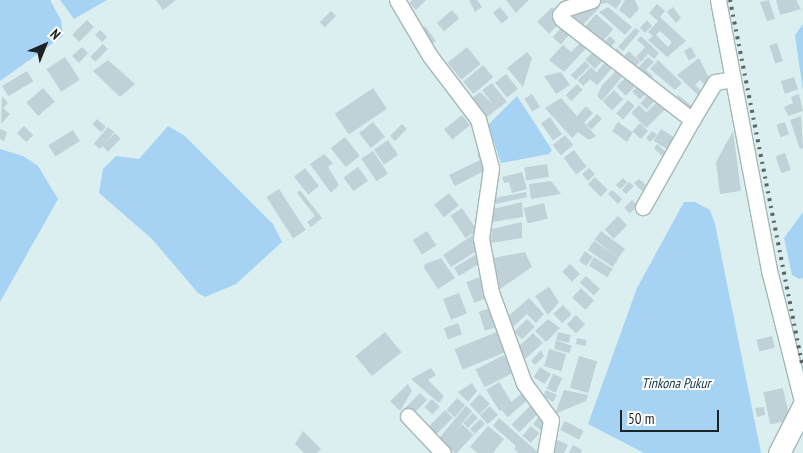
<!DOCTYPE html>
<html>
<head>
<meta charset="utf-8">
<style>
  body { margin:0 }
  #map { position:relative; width:803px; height:453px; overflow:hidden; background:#dbeff0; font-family:"PT Sans Narrow",sans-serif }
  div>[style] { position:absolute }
  .water>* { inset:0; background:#a6d2f4 }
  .building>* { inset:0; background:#c0d2d8; transform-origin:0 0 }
  .roads { filter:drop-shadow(1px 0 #a4b8b8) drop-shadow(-1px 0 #a4b8b8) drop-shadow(0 1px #a4b8b8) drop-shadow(0 -1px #a4b8b8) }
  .street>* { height:15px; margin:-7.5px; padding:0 7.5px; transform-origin:7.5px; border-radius:7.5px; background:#fff }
  .secondary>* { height:21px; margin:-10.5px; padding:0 10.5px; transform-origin:10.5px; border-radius:10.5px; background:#fff }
  .rail>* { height:4px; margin-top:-2px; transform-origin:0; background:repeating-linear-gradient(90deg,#5a6566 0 2.5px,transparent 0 7.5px) }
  span { translate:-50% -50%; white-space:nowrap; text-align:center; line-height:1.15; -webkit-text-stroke:4px #fff; paint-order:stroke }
  .water-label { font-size:14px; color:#0f334a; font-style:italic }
  .north { position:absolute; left:20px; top:20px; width:50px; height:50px; -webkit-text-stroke:4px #fff; paint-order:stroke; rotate:44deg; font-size:14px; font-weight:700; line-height:20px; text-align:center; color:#1c2324 }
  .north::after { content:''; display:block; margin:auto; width:18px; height:22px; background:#1c2324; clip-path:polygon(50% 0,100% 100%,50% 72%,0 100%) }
  .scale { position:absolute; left:620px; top:410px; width:99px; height:22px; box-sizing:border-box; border:2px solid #1c2324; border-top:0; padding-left:6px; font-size:15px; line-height:18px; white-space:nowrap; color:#1c2324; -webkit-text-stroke:4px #fff; paint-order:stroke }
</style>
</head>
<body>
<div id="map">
  <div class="water">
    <i style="clip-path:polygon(0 0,50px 0,61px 20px,63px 36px,0 81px)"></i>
    <i style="clip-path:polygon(60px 0,107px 0,74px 19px)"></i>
    <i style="clip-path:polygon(803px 24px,803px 91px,795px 35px)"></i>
    <i style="clip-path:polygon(517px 96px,552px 150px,549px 154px,501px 163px,488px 125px)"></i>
    <i style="clip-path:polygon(168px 126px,185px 136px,273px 224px,282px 242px,236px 284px,205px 297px,198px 293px,152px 239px,99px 193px,103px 169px,116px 156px,139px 159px)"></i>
    <i style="clip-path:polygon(0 149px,23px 156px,38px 166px,58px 199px,0 302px)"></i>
    <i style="clip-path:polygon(684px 202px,695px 202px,710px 210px,715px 224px,761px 453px,644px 453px,588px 424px,637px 288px)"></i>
    <i style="clip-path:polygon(803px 212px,803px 278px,799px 279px,792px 275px,784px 238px)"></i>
  </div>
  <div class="building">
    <i style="clip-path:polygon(156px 0,176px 0,163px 10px)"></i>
    <i style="clip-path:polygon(412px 0,426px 0,416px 10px,409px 3px)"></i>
    <i style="clip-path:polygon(469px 0,477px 0,482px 7px,475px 12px)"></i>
    <i style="clip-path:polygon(506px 0,529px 0,516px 13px)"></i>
    <i style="clip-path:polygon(601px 0,622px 0,616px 9px,608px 3px,600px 4px)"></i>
    <i style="clip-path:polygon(625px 0,635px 0,639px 9px,630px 19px,619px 10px)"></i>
    <i style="clip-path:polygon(769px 0,775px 19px,767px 21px,760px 2px)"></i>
    <i style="clip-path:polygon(776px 0,796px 0,801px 9px,780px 15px)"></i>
    <i style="clip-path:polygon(593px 1px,599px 8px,579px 29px,569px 20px)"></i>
    <i style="clip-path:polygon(evenodd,657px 4px,665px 11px,660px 17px,686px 41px,667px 57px,648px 40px,653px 36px,648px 32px,658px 21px,649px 13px,657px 4px,660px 31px,672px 42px,668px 47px,656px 35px,660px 31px)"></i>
    <i style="left:500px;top:7px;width:14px;height:9px;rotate:51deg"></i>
    <i style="left:552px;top:7px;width:17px;height:21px;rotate:45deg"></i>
    <i style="clip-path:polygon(608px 7px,632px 27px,625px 35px,599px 12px)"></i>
    <i style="clip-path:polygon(673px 7px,681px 18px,676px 23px,667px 12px)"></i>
    <i style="left:452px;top:10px;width:11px;height:20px;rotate:49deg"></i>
    <i style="left:331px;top:11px;width:7px;height:16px;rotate:45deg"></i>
    <i style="left:596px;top:14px;width:23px;height:23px;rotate:41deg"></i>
    <i style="left:87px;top:20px;width:10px;height:21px;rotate:45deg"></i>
    <i style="clip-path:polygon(647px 20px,652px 26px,645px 33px,640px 28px)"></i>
    <i style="left:565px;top:23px;width:11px;height:19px;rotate:41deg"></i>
    <i style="clip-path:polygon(425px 26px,436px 41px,427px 47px,417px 31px)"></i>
    <i style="clip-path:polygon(635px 28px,640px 31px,623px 51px,618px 47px)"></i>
    <i style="left:100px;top:30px;width:10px;height:7px;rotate:45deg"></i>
    <i style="left:610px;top:36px;width:8px;height:14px;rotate:45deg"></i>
    <i style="clip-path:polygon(641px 36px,659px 53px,654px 59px,648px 54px,641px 62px,636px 57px,645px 47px,637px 40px)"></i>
    <i style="clip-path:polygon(583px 40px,589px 45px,564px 72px,549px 60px,563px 45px,571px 52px)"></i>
    <i style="left:777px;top:43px;width:19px;height:8px;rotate:72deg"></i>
    <i style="left:103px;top:44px;width:7px;height:18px;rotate:45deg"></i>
    <i style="clip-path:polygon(82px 47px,88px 53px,79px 63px,72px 56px)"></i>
    <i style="left:467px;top:47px;width:22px;height:25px;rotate:51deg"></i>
    <i style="left:691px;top:47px;width:11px;height:8px;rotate:63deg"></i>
    <i style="clip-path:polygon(617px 48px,624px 56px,629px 51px,640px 62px,630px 72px,612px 54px)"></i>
    <i style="left:596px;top:49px;width:13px;height:15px;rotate:45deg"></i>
    <i style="clip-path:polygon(527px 52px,532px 58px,523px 87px,507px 68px)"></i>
    <i style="left:65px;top:57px;width:27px;height:22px;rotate:57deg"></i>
    <i style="clip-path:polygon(648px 57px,654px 62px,646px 70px,653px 76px,648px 82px,635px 71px)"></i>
    <i style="clip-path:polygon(699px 58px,710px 80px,705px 85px,700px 80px,695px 85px,704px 93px,700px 97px,677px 75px)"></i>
    <i style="left:608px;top:59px;width:9px;height:27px;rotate:41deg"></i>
    <i style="clip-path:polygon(108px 60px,135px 84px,120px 97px,93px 71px)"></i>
    <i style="clip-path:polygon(658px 60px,682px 83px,675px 90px,650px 69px)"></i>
    <i style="left:585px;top:61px;width:7px;height:20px;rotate:45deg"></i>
    <i style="left:483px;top:65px;width:16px;height:26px;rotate:50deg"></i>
    <i style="left:591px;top:67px;width:8px;height:19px;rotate:45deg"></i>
    <i style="clip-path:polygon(620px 67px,626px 72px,602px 101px,597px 96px,602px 85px)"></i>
    <i style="left:27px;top:71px;width:12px;height:29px;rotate:59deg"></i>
    <i style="clip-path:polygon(561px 72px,570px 85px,556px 94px,544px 76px)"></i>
    <i style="left:630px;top:73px;width:13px;height:19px;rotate:45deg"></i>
    <i style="left:506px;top:74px;width:19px;height:14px;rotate:51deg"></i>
    <i style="left:794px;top:77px;width:13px;height:14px;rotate:72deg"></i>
    <i style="clip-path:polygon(492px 83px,507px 102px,484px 119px,470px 100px,480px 92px,493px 104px,482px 90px)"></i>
    <i style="left:577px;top:84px;width:8px;height:16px;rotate:45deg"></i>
    <i style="left:640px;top:84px;width:11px;height:11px;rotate:45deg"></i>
    <i style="left:43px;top:88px;width:18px;height:22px;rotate:49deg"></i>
    <i style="left:373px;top:88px;width:25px;height:46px;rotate:56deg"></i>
    <i style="left:614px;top:90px;width:13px;height:16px;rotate:45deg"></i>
    <i style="left:652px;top:90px;width:9px;height:18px;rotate:41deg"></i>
    <i style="left:532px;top:94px;width:15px;height:9px;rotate:58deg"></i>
    <i style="clip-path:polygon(799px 94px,803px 111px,788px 116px,784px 107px,793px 103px,791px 97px)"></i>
    <i style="left:678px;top:95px;width:23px;height:6px;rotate:38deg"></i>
    <i style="clip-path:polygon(2px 96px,8px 103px,3px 108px,10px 114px,1px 124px)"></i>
    <i style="left:662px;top:97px;width:11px;height:33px;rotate:45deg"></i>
    <i style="clip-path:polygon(561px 98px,577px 116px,586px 106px,593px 113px,584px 123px,596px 136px,589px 140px,578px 132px,572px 138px,545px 108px)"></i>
    <i style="left:628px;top:100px;width:9px;height:18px;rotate:41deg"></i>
    <i style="left:639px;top:105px;width:11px;height:11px;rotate:45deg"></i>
    <i style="left:597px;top:114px;width:7px;height:15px;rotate:45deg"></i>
    <i style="left:462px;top:115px;width:13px;height:23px;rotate:51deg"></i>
    <i style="clip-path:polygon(801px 116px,803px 148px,800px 149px,790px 120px)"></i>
    <i style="left:550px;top:117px;width:21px;height:11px;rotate:55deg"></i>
    <i style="left:97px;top:119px;width:12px;height:7px;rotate:42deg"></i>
    <i style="left:373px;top:122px;width:19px;height:18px;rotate:51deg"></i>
    <i style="clip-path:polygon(618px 122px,632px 132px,640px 123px,648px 131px,641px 139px,633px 132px,627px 142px,612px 131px)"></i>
    <i style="left:785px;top:122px;width:13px;height:9px;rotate:72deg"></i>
    <i style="left:402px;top:124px;width:7px;height:17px;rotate:45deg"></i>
    <i style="left:24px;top:126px;width:13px;height:10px;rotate:45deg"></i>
    <i style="left:108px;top:127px;width:8px;height:22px;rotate:40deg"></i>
    <i style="clip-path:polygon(0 129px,7px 132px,4px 141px,0 139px)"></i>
    <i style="left:661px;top:129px;width:19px;height:14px;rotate:32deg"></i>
    <i style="left:73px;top:130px;width:13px;height:29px;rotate:58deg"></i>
    <i style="clip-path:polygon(652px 131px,657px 135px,650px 142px,646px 138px)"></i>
    <i style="clip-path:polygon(733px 131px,741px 191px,720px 194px,716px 162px)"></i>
    <i style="left:115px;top:133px;width:8px;height:18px;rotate:45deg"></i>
    <i style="left:565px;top:135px;width:13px;height:16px;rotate:51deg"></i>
    <i style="left:345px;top:137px;width:24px;height:18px;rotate:52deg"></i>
    <i style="left:388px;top:140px;width:18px;height:17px;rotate:56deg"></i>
    <i style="clip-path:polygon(657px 144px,666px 152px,662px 156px,654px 148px)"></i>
    <i style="left:574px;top:150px;width:21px;height:13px;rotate:53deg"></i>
    <i style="left:373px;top:151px;width:27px;height:14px;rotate:56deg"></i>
    <i style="clip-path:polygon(483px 153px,486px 170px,455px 186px,449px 175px,480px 160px,477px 155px)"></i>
    <i style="left:785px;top:153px;width:18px;height:10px;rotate:71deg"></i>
    <i style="clip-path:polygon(324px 154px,333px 163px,328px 167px,339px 185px,331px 193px,310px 164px)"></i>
    <i style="left:547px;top:164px;width:13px;height:23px;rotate:81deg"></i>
    <i style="left:358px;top:167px;width:17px;height:18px;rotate:54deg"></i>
    <i style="left:305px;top:168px;width:23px;height:14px;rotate:52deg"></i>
    <i style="clip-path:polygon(589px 168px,595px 174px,588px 181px,582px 174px)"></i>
    <i style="clip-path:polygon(522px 172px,527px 189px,512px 193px,509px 182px,504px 183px,502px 177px)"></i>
    <i style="left:595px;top:177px;width:18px;height:10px;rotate:45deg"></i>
    <i style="left:623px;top:178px;width:6px;height:10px;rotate:45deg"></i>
    <i style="clip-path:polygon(639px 179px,647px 186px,642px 191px,634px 183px)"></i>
    <i style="clip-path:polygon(551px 181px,561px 194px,531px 199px,529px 184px)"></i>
    <i style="clip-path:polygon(629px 182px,634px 186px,626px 194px,622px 190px)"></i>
    <i style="left:279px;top:189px;width:49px;height:15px;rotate:57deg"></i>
    <i style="clip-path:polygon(300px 190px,322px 218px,311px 227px,307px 222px,315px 216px,297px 193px)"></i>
    <i style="clip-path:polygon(612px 190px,622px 199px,618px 204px,608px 194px)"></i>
    <i style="clip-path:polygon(526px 192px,527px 197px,496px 204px,494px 198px)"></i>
    <i style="left:449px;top:193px;width:16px;height:19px;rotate:52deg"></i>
    <i style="left:632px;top:200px;width:8px;height:11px;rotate:45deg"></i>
    <i style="clip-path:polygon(522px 202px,523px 217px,492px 222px,493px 209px)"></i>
    <i style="left:544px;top:203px;width:16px;height:21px;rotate:76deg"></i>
    <i style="left:462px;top:208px;width:27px;height:14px;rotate:56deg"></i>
    <i style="left:618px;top:216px;width:13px;height:19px;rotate:45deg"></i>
    <i style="clip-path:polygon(522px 222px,522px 238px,491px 243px,492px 229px)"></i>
    <i style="left:427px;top:231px;width:17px;height:17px;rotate:57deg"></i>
    <i style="left:601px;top:231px;width:30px;height:11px;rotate:37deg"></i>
    <i style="clip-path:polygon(476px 233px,475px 252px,451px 267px,443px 255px)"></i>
    <i style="left:594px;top:241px;width:30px;height:11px;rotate:34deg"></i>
    <i style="clip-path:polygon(585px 251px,593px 257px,586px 266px,579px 261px)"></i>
    <i style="clip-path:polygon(525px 252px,532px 267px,500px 289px,493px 258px)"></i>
    <i style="clip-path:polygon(478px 253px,479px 264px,459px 276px,454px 268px)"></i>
    <i style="left:594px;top:257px;width:22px;height:10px;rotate:32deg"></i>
    <i style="clip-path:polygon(441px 258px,455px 278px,438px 289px,424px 268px,425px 264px)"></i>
    <i style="left:570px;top:264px;width:14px;height:11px;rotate:45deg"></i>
    <i style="left:482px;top:276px;width:22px;height:17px;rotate:68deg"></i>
    <i style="left:586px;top:276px;width:19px;height:9px;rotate:43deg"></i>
    <i style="clip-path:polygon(549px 287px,559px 302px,548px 315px,535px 296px)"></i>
    <i style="left:581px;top:288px;width:18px;height:13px;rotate:43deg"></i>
    <i style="left:459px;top:293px;width:22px;height:17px;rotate:69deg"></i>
    <i style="clip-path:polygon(529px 298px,544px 314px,536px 323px,527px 314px,513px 327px,505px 319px)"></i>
    <i style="left:563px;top:305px;width:13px;height:13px;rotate:48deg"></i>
    <i style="left:493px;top:307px;width:20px;height:15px;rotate:72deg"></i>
    <i style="left:576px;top:315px;width:13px;height:13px;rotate:45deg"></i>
    <i style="left:527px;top:319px;width:11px;height:18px;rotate:45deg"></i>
    <i style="clip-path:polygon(548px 319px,560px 328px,546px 342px,535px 331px)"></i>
    <i style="left:458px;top:323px;width:12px;height:15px;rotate:70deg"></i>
    <i style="left:499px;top:331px;width:22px;height:48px;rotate:68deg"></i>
    <i style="left:385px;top:332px;width:26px;height:38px;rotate:51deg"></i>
    <i style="left:558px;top:332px;width:13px;height:8px;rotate:13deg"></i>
    <i style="clip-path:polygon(533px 333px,543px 343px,525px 359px,518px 347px)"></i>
    <i style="left:772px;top:336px;width:12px;height:16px;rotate:76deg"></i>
    <i style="left:577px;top:338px;width:10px;height:6px;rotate:11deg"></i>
    <i style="clip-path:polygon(556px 340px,572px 346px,569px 353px,554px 349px)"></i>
    <i style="left:549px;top:349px;width:18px;height:18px;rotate:16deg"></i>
    <i style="clip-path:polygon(541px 350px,544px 356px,535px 365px,531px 361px)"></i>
    <i style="left:504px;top:355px;width:20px;height:32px;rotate:63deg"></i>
    <i style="left:579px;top:356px;width:19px;height:33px;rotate:16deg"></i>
    <i style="left:540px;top:367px;width:13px;height:12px;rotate:32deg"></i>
    <i style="clip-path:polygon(431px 368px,436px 375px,428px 380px,444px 396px,439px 403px,411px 379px)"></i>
    <i style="left:553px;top:374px;width:10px;height:16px;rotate:24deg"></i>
    <i style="left:499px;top:382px;width:25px;height:15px;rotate:58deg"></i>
    <i style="clip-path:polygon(472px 383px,477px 391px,468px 402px,458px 392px)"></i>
    <i style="clip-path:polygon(408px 384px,412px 391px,400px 411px,390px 401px)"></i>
    <i style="left:783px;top:388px;width:33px;height:20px;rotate:78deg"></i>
    <i style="clip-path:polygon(546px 390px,557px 395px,553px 402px,543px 396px)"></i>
    <i style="clip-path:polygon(564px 390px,588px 395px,586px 401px,555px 414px)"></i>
    <i style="left:523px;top:392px;width:9px;height:28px;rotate:49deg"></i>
    <i style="left:420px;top:393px;width:10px;height:23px;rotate:45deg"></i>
    <i style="left:480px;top:394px;width:14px;height:15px;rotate:45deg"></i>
    <i style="left:457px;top:398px;width:11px;height:16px;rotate:41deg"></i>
    <i style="left:432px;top:399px;width:11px;height:11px;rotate:45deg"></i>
    <i style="left:532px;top:404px;width:11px;height:29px;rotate:45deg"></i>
    <i style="left:466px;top:406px;width:8px;height:43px;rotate:40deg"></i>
    <i style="left:490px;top:406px;width:12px;height:14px;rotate:48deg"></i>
    <i style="clip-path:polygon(764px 407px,765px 415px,757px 417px,755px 408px)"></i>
    <i style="left:445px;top:410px;width:11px;height:25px;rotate:45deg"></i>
    <i style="left:473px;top:413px;width:7px;height:14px;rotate:45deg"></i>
    <i style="clip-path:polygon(541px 414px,547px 423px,540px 430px,533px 424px)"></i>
    <i style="clip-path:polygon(499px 418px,539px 453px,518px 453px,514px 449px,516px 446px,493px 426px)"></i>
    <i style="left:480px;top:419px;width:7px;height:14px;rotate:45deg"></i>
    <i style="left:565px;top:421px;width:21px;height:10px;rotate:28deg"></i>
    <i style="left:462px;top:424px;width:16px;height:26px;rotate:43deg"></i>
    <i style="clip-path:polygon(488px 426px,504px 439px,493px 453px,478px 453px,470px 447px)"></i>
    <i style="left:531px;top:426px;width:11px;height:13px;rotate:41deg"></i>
    <i style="clip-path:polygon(303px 431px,321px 449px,317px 453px,304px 453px,295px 444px)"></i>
    <i style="clip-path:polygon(558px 440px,568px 445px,564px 453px,551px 453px)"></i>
    <i style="clip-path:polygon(573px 445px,582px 450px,581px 453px,569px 453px)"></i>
  </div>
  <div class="roads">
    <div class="street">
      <i style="left:397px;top:0;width:65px;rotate:59.5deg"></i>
      <i style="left:430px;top:56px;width:79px;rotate:52.7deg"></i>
      <i style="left:478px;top:119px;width:51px;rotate:75.1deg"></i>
      <i style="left:491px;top:168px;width:71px;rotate:98.1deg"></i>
      <i style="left:481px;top:238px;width:55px;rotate:79.5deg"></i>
      <i style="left:491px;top:292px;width:97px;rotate:70.1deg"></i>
      <i style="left:524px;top:383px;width:46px;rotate:53.9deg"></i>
      <i style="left:551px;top:420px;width:34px;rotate:100deg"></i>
      <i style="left:592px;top:0;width:28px;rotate:162deg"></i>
      <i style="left:565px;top:9px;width:8px;rotate:130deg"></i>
      <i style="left:560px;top:15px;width:4px;rotate:63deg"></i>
      <i style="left:562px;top:19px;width:165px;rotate:37.8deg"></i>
      <i style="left:692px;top:120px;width:100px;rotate:119.4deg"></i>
      <i style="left:718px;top:0;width:279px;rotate:79.3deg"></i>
      <i style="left:770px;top:274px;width:135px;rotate:75.9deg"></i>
      <i style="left:692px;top:120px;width:44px;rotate:-58.8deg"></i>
      <i style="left:715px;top:82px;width:18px;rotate:-9deg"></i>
      <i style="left:408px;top:416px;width:51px;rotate:46.6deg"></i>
    </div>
    <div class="secondary">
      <i style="left:779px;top:453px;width:53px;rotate:-62.9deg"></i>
    </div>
  </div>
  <div class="rail">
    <i style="left:730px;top:0;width:375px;rotate:78.8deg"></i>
  </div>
  <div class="water-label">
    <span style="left:676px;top:383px">Tinkona Pukur</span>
  </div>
  <div class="north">N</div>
  <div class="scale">50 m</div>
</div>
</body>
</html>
